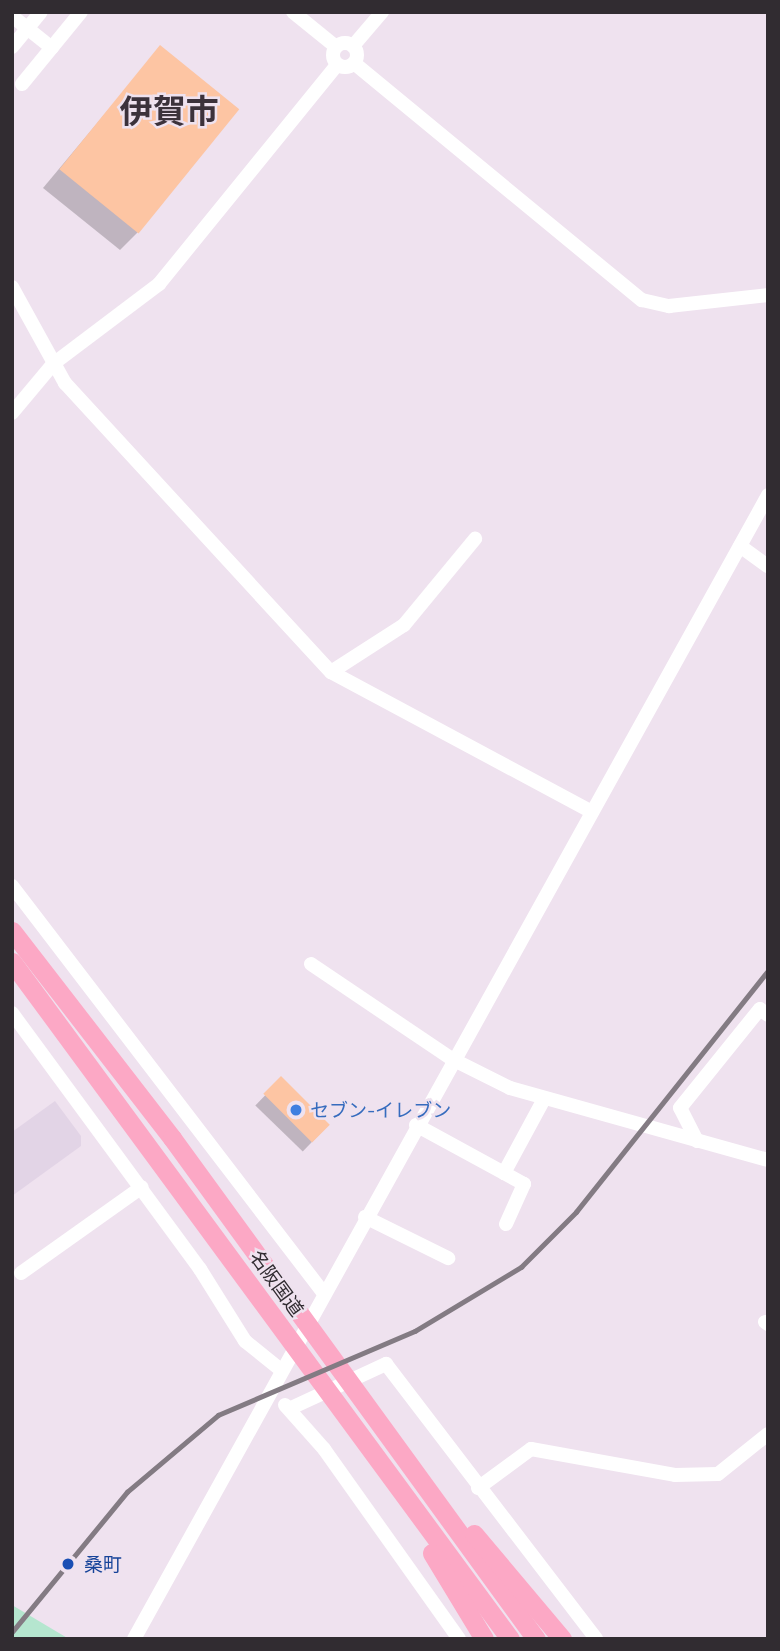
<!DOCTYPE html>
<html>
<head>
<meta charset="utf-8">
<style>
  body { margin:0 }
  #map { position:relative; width:780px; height:1651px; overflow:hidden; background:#efe2ef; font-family:"Titillium Web","Noto Sans JP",sans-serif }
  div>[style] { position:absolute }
  .industrial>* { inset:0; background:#e2d4e6 }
  .green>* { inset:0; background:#b5e6cf }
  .shadow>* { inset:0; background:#0003; transform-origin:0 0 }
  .building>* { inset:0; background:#fdc5a3; transform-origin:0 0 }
  .minor>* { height:14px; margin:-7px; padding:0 7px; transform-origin:7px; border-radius:7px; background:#fff }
  .minor>.ring { margin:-7px; padding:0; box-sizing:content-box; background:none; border:14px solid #fff; border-radius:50% }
  .highway>* { height:19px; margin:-9.5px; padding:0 9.5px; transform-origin:9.5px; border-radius:9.5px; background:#fca8c5 }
  .rail>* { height:4.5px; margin:-2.25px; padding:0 2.25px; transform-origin:2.25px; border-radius:2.25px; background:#837b83 }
  .dots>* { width:19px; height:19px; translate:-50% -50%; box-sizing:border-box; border:4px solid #efe2ef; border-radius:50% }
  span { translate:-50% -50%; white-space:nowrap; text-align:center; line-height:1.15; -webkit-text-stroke:5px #efe2ef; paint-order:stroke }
  .shop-label { font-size:19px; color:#366cbe }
  .left { translate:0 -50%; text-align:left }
  .street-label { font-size:19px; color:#312c31 }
  .transit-label { font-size:19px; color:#164399 }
  .town-label { font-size:33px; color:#3c323b; font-weight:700 }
  .frame { position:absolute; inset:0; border:14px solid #312c31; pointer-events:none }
</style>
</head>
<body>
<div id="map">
  <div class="industrial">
    <i style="clip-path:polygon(55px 1101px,81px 1136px,81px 1146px,12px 1196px,12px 1132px)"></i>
  </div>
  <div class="green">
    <i style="clip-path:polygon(12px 1605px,69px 1639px,12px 1639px)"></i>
  </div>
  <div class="shadow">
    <i style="clip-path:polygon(160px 48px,138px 232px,120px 250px,43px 188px)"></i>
    <i style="left:281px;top:1079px;width:66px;height:37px;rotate:44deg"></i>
  </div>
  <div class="building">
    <i style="left:160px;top:45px;width:102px;height:160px;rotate:39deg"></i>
    <i style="left:281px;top:1076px;width:69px;height:25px;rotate:45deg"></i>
  </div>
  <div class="minor">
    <i style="left:293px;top:12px;width:55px;rotate:39.1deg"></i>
    <i style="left:12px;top:16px;width:51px;rotate:38.7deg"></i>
    <i class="ring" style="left:333px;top:43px;width:10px;height:10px"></i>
    <i style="left:353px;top:46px;width:45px;rotate:-49.5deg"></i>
    <i style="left:12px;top:47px;width:45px;rotate:-50.4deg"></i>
    <i style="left:354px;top:63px;width:373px;rotate:39.5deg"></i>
    <i style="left:642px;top:300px;width:28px;rotate:13deg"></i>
    <i style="left:669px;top:306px;width:100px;rotate:-6.3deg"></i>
    <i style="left:22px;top:84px;width:93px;rotate:-50.7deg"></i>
    <i style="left:12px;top:287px;width:110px;rotate:61.1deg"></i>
    <i style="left:65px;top:383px;width:393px;rotate:47.4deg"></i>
    <i style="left:331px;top:672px;width:296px;rotate:28.2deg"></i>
    <i style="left:12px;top:413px;width:64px;rotate:-50.1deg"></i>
    <i style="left:53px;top:364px;width:133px;rotate:-37deg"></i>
    <i style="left:159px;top:284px;width:282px;rotate:-50.9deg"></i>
    <i style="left:740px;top:546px;width:34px;rotate:36deg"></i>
    <i style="left:331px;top:672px;width:87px;rotate:-32.8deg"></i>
    <i style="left:404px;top:625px;width:112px;rotate:-50.5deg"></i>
    <i style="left:12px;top:886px;width:510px;rotate:52.57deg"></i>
    <i style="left:311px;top:964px;width:170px;rotate:34deg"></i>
    <i style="left:452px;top:1059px;width:65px;rotate:26.6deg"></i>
    <i style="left:510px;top:1088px;width:268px;rotate:15.6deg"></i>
    <i style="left:12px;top:1013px;width:318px;rotate:53.7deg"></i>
    <i style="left:200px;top:1269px;width:85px;rotate:58deg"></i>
    <i style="left:245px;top:1341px;width:46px;rotate:38.9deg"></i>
    <i style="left:416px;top:1125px;width:100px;rotate:28.6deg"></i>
    <i style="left:697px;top:1141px;width:37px;rotate:-117deg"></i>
    <i style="left:680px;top:1108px;width:127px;rotate:-51.1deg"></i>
    <i style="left:760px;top:1009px;width:10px;rotate:37deg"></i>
    <i style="left:365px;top:1217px;width:93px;rotate:26.3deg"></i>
    <i style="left:506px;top:1224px;width:44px;rotate:-65.8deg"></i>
    <i style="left:524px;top:1184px;width:23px;rotate:-151deg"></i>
    <i style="left:504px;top:1173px;width:84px;rotate:-61.6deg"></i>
    <i style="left:21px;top:1273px;width:148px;rotate:-35.4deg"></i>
    <i style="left:765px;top:1322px;width:4px;rotate:34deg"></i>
    <i style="left:285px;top:1405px;width:59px;rotate:48.4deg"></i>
    <i style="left:324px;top:1449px;width:233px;rotate:54.6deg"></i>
    <i style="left:291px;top:1408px;width:105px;rotate:-24.9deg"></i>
    <i style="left:386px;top:1364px;width:346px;rotate:52.6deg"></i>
    <i style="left:478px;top:1488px;width:66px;rotate:-36.3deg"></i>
    <i style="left:531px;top:1449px;width:146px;rotate:10.2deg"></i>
    <i style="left:675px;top:1475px;width:43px;rotate:-1.3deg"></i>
    <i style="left:718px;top:1474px;width:64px;rotate:-38.7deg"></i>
    <i style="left:134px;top:1639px;width:1308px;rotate:-61deg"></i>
  </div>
  <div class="highway">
    <i style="left:12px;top:931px;width:262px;rotate:52.3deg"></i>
    <i style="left:172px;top:1138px;width:619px;rotate:54deg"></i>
    <i style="left:12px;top:962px;width:840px;rotate:53.66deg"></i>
    <i style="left:474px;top:1534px;width:137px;rotate:50deg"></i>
    <i style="left:432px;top:1553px;width:100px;rotate:58.8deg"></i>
  </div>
  <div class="rail">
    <i style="left:12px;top:1632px;width:181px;rotate:-50.6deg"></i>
    <i style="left:127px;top:1492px;width:119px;rotate:-40.2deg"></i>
    <i style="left:218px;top:1415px;width:214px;rotate:-23.1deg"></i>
    <i style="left:415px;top:1331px;width:124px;rotate:-31.1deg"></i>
    <i style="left:521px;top:1267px;width:78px;rotate:-45deg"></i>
    <i style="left:576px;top:1212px;width:308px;rotate:-51.5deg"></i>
  </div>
  <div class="dots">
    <i style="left:296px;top:1110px;background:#3f7fe0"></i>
    <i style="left:68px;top:1564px;background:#1a4fb4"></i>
  </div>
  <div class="shop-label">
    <span class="left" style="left:310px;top:1110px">セブン-イレブン</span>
  </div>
  <div class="street-label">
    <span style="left:277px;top:1283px;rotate:54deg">名阪国道</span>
  </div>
  <div class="transit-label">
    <span class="left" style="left:84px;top:1564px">桑町</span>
  </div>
  <div class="town-label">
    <span style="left:169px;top:112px">伊賀市</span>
  </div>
  <div class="frame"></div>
</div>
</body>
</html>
